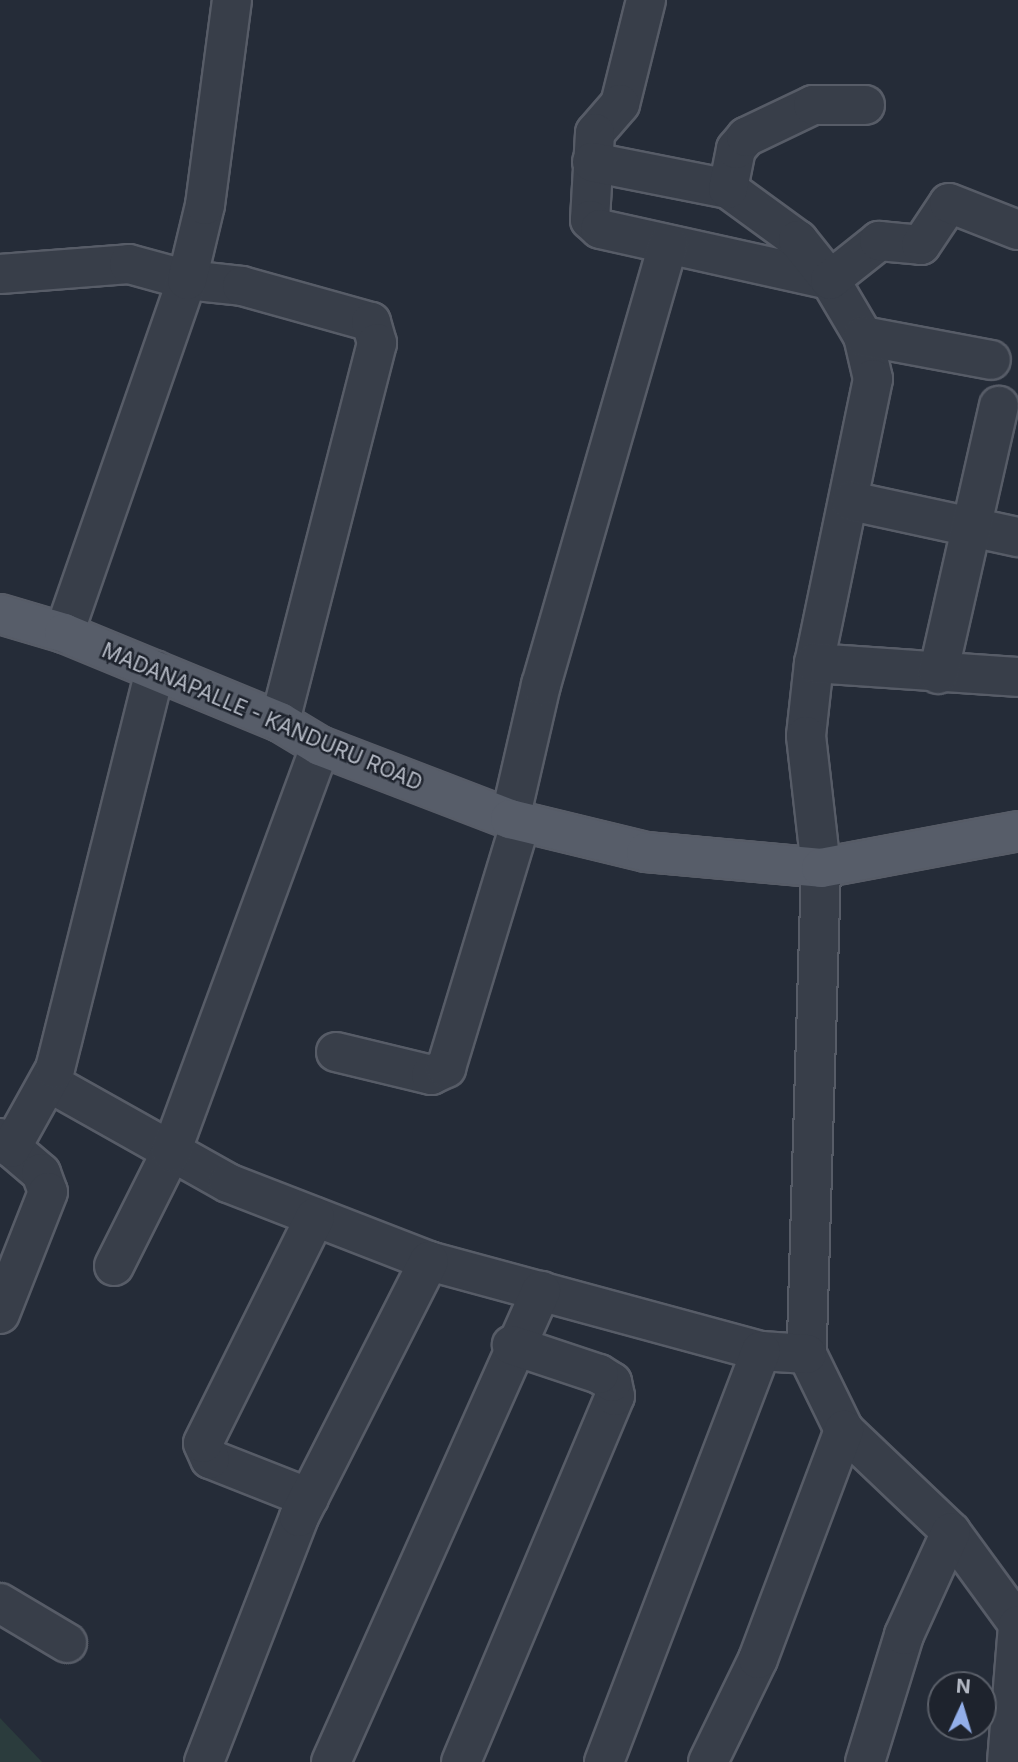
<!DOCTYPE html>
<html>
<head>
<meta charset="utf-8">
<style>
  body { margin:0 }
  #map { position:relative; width:1018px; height:1762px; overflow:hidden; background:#252c38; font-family:Inter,sans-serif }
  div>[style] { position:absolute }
  .green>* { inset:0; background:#2b3c3d }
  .roads { filter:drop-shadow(2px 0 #575c67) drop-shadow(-2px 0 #575c67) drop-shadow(0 2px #575c67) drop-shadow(0 -2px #575c67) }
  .minor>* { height:38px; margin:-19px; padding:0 19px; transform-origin:19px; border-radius:19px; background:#383e49 }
  .major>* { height:38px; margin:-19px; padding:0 19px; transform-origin:19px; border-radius:19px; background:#575d69 }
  span { translate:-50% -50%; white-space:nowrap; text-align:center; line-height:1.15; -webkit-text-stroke:5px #1e232d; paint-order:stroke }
  .street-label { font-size:21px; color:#b4b9c4 }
  .north { position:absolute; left:927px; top:1671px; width:70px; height:70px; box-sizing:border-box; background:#1e232d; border:2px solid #5a5f69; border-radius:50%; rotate:4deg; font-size:19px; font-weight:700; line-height:28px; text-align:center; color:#b4b9c4 }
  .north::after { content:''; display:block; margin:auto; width:24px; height:32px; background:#93afea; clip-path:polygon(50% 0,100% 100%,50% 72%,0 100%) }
</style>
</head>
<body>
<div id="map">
  <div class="green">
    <i style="clip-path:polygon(0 1718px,42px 1762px,0 1762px)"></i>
  </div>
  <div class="roads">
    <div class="minor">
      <i style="left:646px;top:0;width:107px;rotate:104deg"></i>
      <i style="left:620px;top:104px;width:38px;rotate:131deg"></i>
      <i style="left:595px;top:133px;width:87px;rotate:93.3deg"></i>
      <i style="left:590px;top:220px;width:13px;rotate:42deg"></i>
      <i style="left:600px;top:229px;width:236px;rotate:12.5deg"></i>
      <i style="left:830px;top:280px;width:65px;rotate:59.5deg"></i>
      <i style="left:863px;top:336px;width:44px;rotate:76.9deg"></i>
      <i style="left:873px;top:379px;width:290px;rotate:101.7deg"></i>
      <i style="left:814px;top:663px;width:73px;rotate:96.3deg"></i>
      <i style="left:806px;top:736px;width:133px;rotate:83.5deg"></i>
      <i style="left:821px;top:868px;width:486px;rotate:91.7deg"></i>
      <i style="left:807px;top:1354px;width:85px;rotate:64deg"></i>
      <i style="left:844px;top:1430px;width:148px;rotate:43.6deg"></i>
      <i style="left:951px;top:1532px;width:114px;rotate:53.9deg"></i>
      <i style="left:592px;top:162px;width:139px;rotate:11.2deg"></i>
      <i style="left:728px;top:189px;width:87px;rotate:36.1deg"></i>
      <i style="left:798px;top:240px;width:51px;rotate:51.3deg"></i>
      <i style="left:830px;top:280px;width:63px;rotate:-38.5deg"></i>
      <i style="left:879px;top:241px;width:42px;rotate:5.4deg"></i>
      <i style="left:921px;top:245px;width:50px;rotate:-56.3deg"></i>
      <i style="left:949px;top:203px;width:74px;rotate:21.4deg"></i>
      <i style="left:728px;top:189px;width:41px;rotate:-78.7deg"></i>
      <i style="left:736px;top:149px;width:16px;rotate:-50deg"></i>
      <i style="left:746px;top:137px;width:74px;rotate:-25.5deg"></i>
      <i style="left:813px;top:105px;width:52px"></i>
      <i style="left:0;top:274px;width:129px;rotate:-4.4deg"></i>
      <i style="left:129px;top:264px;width:60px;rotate:15.4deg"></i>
      <i style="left:187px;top:280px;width:55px;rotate:6.2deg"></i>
      <i style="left:242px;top:286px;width:134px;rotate:15.6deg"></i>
      <i style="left:371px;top:322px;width:22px;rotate:74deg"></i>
      <i style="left:377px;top:343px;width:391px;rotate:104.4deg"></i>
      <i style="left:863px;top:336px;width:130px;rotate:10.6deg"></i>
      <i style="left:851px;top:501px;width:171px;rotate:12.2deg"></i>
      <i style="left:64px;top:633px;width:374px;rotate:-70.8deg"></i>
      <i style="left:187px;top:280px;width:77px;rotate:-76.5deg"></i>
      <i style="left:205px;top:205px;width:207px;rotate:-82.5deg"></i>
      <i style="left:814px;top:663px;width:204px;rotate:3.9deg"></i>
      <i style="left:938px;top:674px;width:275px;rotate:-77.2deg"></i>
      <i style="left:510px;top:819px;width:138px;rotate:-77deg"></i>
      <i style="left:541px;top:685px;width:458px;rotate:-73.9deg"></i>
      <i style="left:336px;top:1052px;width:98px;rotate:13.6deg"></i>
      <i style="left:431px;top:1075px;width:17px;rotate:-25deg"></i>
      <i style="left:446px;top:1068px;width:258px;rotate:-73.1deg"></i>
      <i style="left:50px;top:1083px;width:204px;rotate:29.3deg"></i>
      <i style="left:228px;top:1183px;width:216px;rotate:21.2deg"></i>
      <i style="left:429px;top:1261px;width:344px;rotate:15.2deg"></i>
      <i style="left:761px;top:1351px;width:46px;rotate:3.7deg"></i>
      <i style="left:0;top:1138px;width:54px;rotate:40.5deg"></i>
      <i style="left:41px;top:1173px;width:20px;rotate:70deg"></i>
      <i style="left:48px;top:1192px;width:131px;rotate:111.5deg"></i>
      <i style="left:11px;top:1148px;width:90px;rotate:-60.9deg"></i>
      <i style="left:55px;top:1069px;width:411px;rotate:-75.9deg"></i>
      <i style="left:114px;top:1266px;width:127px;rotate:-63.4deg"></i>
      <i style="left:171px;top:1152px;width:432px;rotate:-69.8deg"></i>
      <i style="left:309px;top:1498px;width:106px;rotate:-158.5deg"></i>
      <i style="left:210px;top:1459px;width:17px;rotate:-114deg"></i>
      <i style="left:203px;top:1443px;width:252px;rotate:-63.6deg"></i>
      <i style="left:0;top:1603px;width:78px;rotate:30.8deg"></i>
      <i style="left:204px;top:1762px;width:263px;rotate:-68.8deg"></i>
      <i style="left:299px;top:1517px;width:287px;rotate:-63.1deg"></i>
      <i style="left:331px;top:1762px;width:516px;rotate:-65.97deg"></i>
      <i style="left:461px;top:1762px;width:397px;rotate:-67.2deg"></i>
      <i style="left:615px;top:1396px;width:14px;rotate:-102deg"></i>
      <i style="left:612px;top:1382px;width:15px;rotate:-148deg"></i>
      <i style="left:599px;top:1374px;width:92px;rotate:-161.6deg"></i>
      <i style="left:604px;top:1762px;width:440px;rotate:-69.1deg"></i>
      <i style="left:708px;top:1762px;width:114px;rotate:-64.1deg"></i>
      <i style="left:758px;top:1659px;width:245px;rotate:-69.4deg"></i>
      <i style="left:865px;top:1762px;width:133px;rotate:-72.9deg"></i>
      <i style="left:904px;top:1635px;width:113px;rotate:-65.5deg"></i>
      <i style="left:1007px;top:1762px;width:137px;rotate:-85.4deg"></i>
    </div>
    <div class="major">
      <i style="left:0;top:614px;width:67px;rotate:16.5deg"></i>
      <i style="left:64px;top:633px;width:234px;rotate:22.4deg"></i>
      <i style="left:280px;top:722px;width:47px;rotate:31deg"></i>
      <i style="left:320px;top:746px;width:204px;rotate:21deg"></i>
      <i style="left:510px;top:819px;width:140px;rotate:13.6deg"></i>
      <i style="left:646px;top:852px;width:176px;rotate:5.2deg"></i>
      <i style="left:821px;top:868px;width:200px;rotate:-10.6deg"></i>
    </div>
  </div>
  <div class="street-label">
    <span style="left:262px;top:717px;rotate:23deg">MADANAPALLE - KANDURU ROAD</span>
  </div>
  <div class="north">N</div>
</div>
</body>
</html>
